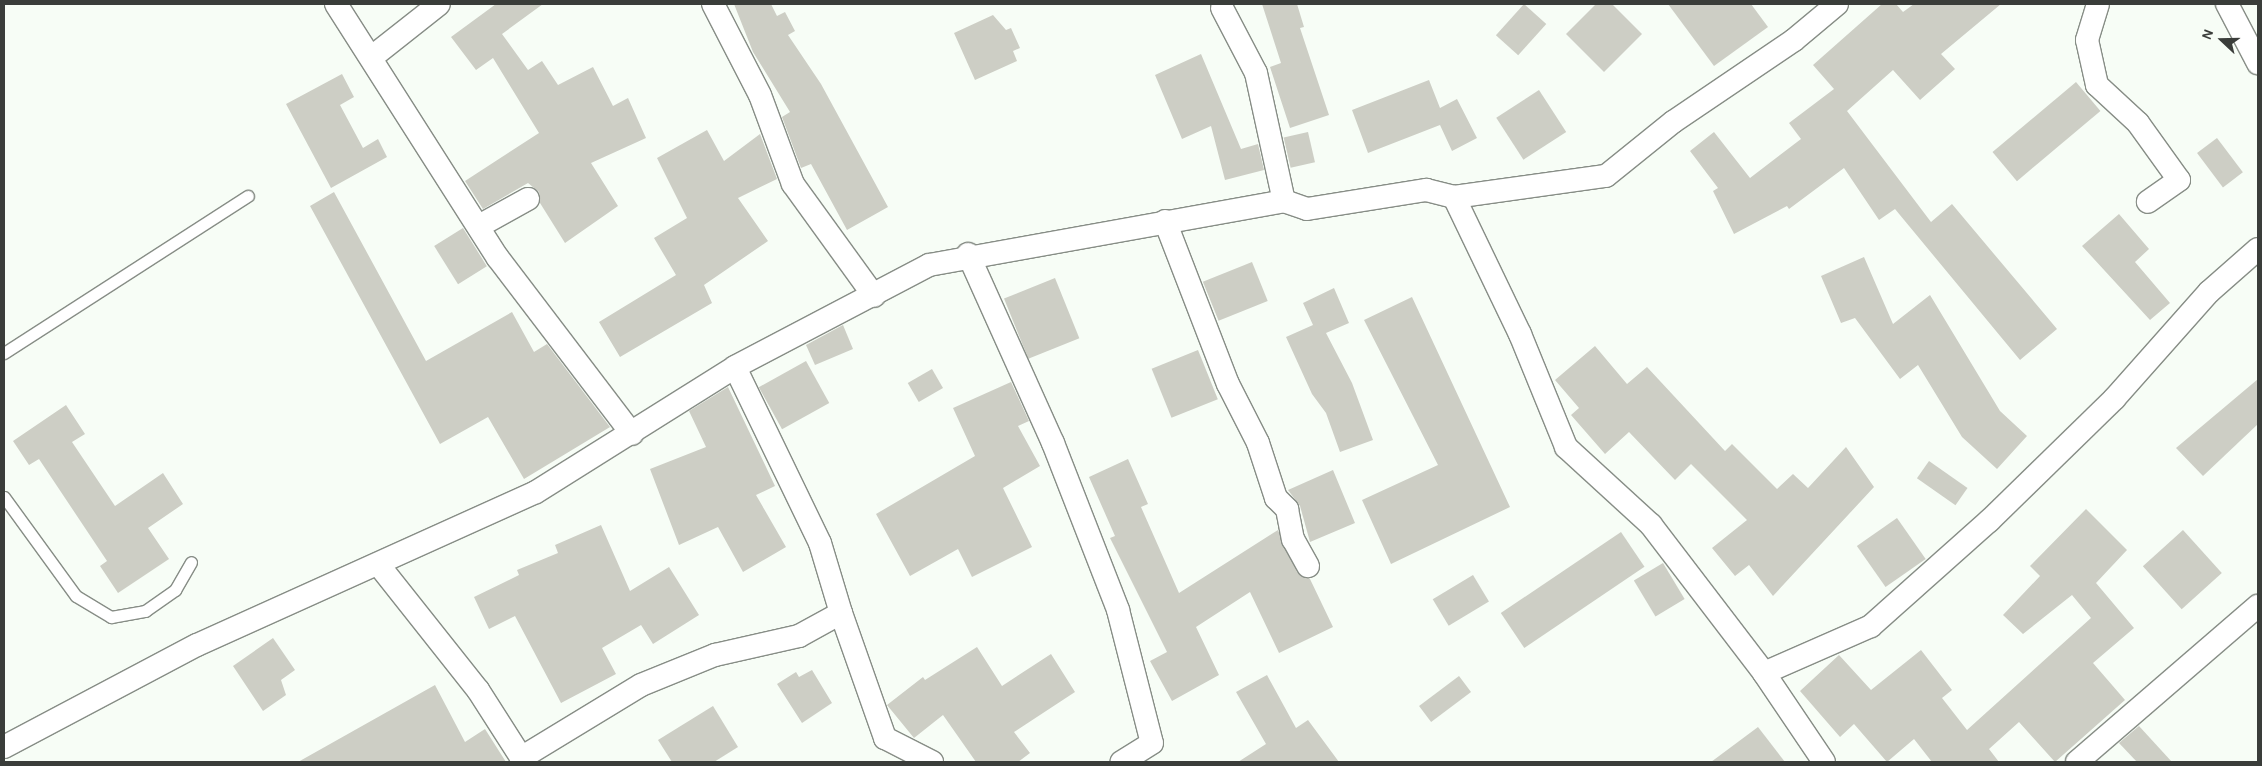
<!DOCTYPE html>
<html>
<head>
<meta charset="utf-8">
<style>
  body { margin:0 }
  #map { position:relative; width:2262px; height:766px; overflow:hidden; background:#f7fdf6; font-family:Karla,sans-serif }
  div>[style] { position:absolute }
  .building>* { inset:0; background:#cdcec5; transform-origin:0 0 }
  .roads { filter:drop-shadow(1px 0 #878d86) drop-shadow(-1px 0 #878d86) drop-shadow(0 1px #878d86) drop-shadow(0 -1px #878d86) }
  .lane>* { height:11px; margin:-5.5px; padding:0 5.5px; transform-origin:5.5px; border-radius:5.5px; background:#fff }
  .street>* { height:22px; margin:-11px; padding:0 11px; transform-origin:11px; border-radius:11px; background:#fff }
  span { translate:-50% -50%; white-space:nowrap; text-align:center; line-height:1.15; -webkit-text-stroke:4px #f7fdf6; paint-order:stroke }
  .frame { position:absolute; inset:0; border:5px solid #3a3d3a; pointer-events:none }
  .north { position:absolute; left:2197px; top:15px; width:50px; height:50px; -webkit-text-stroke:4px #f7fdf6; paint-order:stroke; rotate:291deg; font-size:14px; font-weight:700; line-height:20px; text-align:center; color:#3a3d3a }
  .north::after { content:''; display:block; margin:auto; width:18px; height:22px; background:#3a3d3a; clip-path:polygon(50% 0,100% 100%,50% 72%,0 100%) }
</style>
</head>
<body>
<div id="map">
  <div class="building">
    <i style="clip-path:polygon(496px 4px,543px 4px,502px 34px,528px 70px,542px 61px,558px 85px,593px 67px,613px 106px,628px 98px,646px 138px,591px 163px,618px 206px,565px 243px,540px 203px,539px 192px,528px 183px,483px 209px,465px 181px,539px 133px,493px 58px,476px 70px,451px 37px)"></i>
    <i style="clip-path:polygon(734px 4px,771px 4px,777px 16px,785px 12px,795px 31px,788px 35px,821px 84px,888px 207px,847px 230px,811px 164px,801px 168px,782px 117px,790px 112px,753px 52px)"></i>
    <i style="clip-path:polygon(1262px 4px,1297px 4px,1304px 27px,1300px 28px,1329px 115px,1290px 128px,1270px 67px,1281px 63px)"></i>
    <i style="left:1524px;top:4px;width:30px;height:42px;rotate:42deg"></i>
    <i style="clip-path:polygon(1596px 4px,1612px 4px,1642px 34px,1604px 72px,1566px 34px)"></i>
    <i style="clip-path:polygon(1668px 4px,1751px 4px,1768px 27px,1714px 66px)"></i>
    <i style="clip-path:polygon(1882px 4px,1896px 4px,1903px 12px,1914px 4px,2001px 4px,1941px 54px,1955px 69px,1920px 100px,1893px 70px,1847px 111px,1931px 222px,1952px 204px,2057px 329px,2020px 360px,1895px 209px,1879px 220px,1844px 168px,1789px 209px,1787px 206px,1734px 234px,1713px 191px,1718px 188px,1690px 151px,1714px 132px,1750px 178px,1801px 139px,1789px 123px,1834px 89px,1813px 65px)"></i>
    <i style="clip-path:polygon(993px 15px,1006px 30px,1011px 28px,1020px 48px,1013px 51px,1017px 61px,975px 80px,954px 33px)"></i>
    <i style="clip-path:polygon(1201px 54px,1241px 149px,1258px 144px,1264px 170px,1225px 180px,1211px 126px,1182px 139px,1155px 75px)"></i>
    <i style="clip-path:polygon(342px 74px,354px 97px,340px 105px,363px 148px,378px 139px,387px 157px,331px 188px,286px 104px)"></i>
    <i style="clip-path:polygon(1429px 80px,1440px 108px,1457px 99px,1477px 138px,1452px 151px,1440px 125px,1368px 153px,1352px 110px)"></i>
    <i style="left:2076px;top:82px;width:38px;height:109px;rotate:50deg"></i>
    <i style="left:1539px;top:90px;width:50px;height:51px;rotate:57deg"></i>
    <i style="clip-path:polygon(707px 130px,724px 161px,760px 134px,777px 179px,738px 198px,768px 241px,704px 285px,712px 303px,620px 357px,599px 322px,676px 275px,654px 238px,687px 218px,657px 158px)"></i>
    <i style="left:1308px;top:132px;width:31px;height:25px;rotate:77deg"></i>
    <i style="left:2217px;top:138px;width:43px;height:25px;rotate:53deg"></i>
    <i style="clip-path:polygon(334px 192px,426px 361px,512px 312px,534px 352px,547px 344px,610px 427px,524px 479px,488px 417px,440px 444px,310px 206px)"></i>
    <i style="clip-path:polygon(2119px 214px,2149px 249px,2135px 262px,2170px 303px,2150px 320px,2082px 246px)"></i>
    <i style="left:463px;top:228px;width:45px;height:34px;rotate:58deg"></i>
    <i style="clip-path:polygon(1864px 257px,1893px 324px,1930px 295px,2000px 411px,2027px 436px,1997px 469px,1962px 437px,1918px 365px,1900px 379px,1855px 318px,1841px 323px,1821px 276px)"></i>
    <i style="left:1252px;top:262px;width:42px;height:53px;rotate:68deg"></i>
    <i style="left:1055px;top:278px;width:65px;height:55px;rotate:68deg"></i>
    <i style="clip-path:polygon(1334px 288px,1349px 323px,1326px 333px,1352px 383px,1373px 440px,1340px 452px,1326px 413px,1312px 394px,1286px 337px,1313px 325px,1303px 303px)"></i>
    <i style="clip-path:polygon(1412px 297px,1510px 507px,1391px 564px,1362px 500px,1438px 465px,1364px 320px)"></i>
    <i style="clip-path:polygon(843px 325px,853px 349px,815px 365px,806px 345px)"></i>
    <i style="clip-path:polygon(1595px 346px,1627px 384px,1647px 367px,1725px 451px,1732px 444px,1777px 489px,1793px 474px,1808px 488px,1846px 447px,1874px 487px,1773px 596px,1749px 565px,1735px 576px,1712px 548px,1747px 520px,1691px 464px,1675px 480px,1629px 432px,1605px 454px,1571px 415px,1579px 408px,1555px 380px)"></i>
    <i style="left:1198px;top:350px;width:53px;height:50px;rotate:68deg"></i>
    <i style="left:806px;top:361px;width:48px;height:54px;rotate:61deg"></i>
    <i style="left:932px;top:369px;width:22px;height:28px;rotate:60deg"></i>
    <i style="clip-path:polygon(2258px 379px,2258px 424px,2203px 476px,2176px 448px)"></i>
    <i style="clip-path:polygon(1011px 382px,1029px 421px,1018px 426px,1040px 466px,1003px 488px,1032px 547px,972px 577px,958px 549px,910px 576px,876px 514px,975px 456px,953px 408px)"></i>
    <i style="clip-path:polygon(728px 387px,775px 486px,756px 495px,786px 547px,743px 572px,718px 527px,679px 545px,650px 469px,706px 447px,689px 411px)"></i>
    <i style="clip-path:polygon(66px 405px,85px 434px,72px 442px,115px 506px,163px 473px,183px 504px,148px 528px,169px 559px,118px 593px,100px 566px,107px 561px,39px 459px,29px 465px,13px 441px)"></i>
    <i style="clip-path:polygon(1128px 459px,1148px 504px,1141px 507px,1179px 593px,1278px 530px,1297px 572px,1310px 579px,1333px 627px,1279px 653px,1250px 592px,1196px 627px,1219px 675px,1172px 701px,1150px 661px,1167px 652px,1110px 538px,1115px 536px,1089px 477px)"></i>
    <i style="left:1929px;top:461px;width:47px;height:21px;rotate:35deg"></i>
    <i style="clip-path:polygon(1333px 470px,1355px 523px,1310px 542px,1300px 506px,1288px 490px)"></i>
    <i style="clip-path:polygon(2086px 509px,2127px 550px,2096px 583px,2134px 628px,2093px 663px,2125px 700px,2055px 762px,2019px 722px,1989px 749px,1999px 762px,1932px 762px,1914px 739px,1887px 762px,1854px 724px,1840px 737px,1800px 691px,1839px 655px,1871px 690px,1921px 650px,1952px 690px,1942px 698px,1967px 730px,2091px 618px,2072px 595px,2023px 634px,2003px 615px,2040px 576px,2030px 566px)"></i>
    <i style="left:1897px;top:518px;width:50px;height:49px;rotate:55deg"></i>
    <i style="clip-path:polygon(601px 525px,630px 591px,669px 567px,699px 615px,653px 644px,641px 625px,602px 648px,616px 674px,561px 703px,515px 616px,489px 629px,474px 597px,519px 575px,517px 570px,558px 553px,555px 545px)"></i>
    <i style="left:2183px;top:530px;width:58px;height:54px;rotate:48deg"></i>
    <i style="left:1621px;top:532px;width:42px;height:145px;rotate:56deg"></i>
    <i style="left:1663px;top:563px;width:42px;height:34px;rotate:59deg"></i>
    <i style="left:1473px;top:575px;width:31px;height:47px;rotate:59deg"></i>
    <i style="clip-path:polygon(273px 638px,295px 670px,281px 680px,286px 695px,263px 711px,233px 666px)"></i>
    <i style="clip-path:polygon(977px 647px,1002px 686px,1051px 654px,1075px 692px,1014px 732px,1030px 753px,1018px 762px,976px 762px,943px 715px,914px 738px,887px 705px,923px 677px,925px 680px)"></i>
    <i style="clip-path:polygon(812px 670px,832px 703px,802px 723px,777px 684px,796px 672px,799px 677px)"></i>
    <i style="clip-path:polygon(1267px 675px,1296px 728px,1308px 720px,1339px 762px,1238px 762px,1266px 744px,1236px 692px)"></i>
    <i style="left:1459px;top:676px;width:20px;height:50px;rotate:53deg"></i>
    <i style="clip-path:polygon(435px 685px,465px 742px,485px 729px,506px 762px,298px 762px)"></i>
    <i style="clip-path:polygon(713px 706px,738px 747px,714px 762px,672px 762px,658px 740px)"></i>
    <i style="clip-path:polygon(2139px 726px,2172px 762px,2137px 762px,2119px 743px)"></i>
    <i style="clip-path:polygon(1758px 727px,1785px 762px,1711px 762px)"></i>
  </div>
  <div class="roads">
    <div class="lane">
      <i style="left:4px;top:353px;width:290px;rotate:-32.8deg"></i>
      <i style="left:4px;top:497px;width:122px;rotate:54deg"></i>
      <i style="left:76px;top:596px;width:41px;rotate:31deg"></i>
      <i style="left:111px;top:617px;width:35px;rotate:-10deg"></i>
      <i style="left:145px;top:611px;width:37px;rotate:-35deg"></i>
      <i style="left:175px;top:590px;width:32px;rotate:-60deg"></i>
    </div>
    <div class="street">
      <i style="left:336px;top:4px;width:301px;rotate:57.5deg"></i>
      <i style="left:498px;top:258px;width:221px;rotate:52.7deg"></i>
      <i style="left:713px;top:4px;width:102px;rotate:62.7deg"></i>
      <i style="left:760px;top:95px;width:95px;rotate:69.7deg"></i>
      <i style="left:793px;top:184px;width:138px;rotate:54.1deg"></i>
      <i style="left:2098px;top:4px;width:38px;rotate:107deg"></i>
      <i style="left:2087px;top:40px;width:46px;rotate:77.5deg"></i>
      <i style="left:2097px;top:85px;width:56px;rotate:42.8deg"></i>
      <i style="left:2138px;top:123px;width:70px;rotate:54.3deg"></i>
      <i style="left:2179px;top:180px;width:38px;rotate:145deg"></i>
      <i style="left:2227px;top:4px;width:67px;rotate:62.3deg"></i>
      <i style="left:1222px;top:8px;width:73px;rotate:62.4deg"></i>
      <i style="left:1256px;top:73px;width:131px;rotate:77.7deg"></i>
      <i style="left:372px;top:57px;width:85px;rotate:-38.3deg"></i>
      <i style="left:1454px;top:197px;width:152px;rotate:64.3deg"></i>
      <i style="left:1520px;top:334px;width:122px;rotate:67.8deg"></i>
      <i style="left:1566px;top:447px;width:115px;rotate:42.5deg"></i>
      <i style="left:1651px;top:525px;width:186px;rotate:52.6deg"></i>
      <i style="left:1764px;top:673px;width:107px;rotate:56deg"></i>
      <i style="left:1165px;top:221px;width:175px;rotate:68.9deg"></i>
      <i style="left:1228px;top:384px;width:66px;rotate:63deg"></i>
      <i style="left:1258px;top:443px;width:58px;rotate:71.9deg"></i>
      <i style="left:1276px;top:498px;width:16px;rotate:45deg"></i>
      <i style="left:1287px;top:509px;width:31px;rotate:79deg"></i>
      <i style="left:1293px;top:539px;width:31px;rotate:61deg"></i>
      <i style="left:479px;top:226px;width:56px;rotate:-28.9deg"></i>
      <i style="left:968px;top:254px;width:207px;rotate:65.8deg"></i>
      <i style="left:1053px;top:443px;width:179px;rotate:68.7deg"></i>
      <i style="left:1118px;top:610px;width:137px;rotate:75.7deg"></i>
      <i style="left:1152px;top:743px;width:36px;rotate:148deg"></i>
      <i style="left:378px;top:564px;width:161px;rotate:51.6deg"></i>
      <i style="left:478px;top:690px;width:85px;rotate:57.4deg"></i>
      <i style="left:841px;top:613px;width:133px;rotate:70.6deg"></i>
      <i style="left:885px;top:738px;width:53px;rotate:27.1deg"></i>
      <i style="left:1764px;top:673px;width:117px;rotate:-23.7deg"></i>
      <i style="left:1871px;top:626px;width:158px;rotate:-41.7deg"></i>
      <i style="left:1989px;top:521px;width:175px;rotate:-44.3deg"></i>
      <i style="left:2114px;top:399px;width:143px;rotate:-48.4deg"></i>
      <i style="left:2209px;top:292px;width:65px;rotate:-41.3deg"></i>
      <i style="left:4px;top:747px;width:218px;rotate:-27.9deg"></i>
      <i style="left:197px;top:645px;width:372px;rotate:-24.3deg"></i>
      <i style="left:536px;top:492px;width:235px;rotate:-32.1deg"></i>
      <i style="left:735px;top:367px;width:219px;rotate:-27.7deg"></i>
      <i style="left:929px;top:265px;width:361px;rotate:-10.2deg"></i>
      <i style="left:1284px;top:201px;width:24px;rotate:19deg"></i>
      <i style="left:1307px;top:209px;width:121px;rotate:-9.1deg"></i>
      <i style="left:1426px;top:190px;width:29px;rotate:14deg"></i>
      <i style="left:1454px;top:197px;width:153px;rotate:-7.9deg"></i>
      <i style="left:1606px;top:176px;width:86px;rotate:-38.9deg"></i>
      <i style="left:1673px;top:122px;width:146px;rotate:-34.1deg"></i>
      <i style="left:1794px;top:40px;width:56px;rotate:-39.9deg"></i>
      <i style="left:521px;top:758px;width:140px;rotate:-31.3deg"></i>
      <i style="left:641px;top:685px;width:80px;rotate:-22.1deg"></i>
      <i style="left:715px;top:655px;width:86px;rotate:-12.7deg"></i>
      <i style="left:799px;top:636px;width:48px;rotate:-28.7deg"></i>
      <i style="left:841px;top:613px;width:73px;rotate:-106.7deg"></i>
      <i style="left:820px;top:543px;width:195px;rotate:-115.8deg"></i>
      <i style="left:2077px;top:762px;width:239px;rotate:-40.8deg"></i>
    </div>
  </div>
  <div class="frame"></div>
  <div class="north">N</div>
</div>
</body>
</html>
